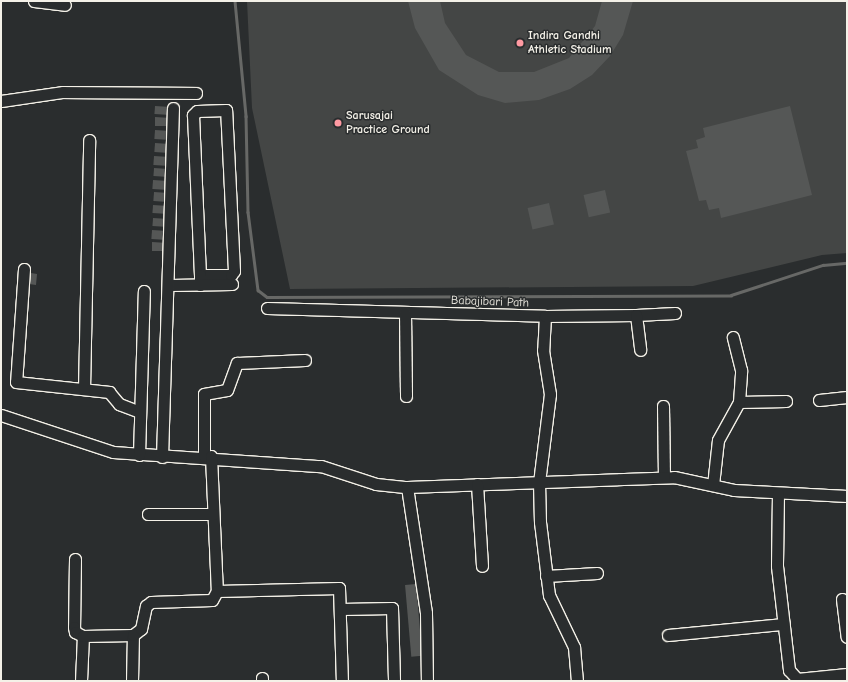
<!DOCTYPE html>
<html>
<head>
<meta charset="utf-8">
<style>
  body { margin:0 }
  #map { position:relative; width:848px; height:682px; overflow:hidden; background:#2a2d2e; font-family:"Comic Neue",sans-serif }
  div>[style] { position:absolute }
  .green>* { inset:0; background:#444645 }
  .stream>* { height:2.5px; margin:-1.25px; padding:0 1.25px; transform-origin:1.25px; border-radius:1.25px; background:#676866 }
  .building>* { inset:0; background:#555756; transform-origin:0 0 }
  .roads { filter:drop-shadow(1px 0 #f4f1e8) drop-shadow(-1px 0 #f4f1e8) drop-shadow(0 1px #f4f1e8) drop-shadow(0 -1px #f4f1e8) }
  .minor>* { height:11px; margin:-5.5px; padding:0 5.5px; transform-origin:5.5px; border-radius:5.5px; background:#2a2d2e }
  .dots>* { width:11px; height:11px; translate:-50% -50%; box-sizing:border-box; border:2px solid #2a2d2e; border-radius:50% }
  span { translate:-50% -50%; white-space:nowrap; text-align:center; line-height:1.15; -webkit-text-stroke:3px #2a2d2e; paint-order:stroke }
  .poi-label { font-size:12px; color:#f4f1e8; font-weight:700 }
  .left { translate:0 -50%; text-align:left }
  .street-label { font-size:12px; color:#f4f1e8 }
  .frame { position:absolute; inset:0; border:2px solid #f4f1e8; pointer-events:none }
</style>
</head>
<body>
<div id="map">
  <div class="green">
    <i style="clip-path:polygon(247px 1px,847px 1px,847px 253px,822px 255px,693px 286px,290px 289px,252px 108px)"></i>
  </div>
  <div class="stream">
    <i style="left:235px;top:1px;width:116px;rotate:84.5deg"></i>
    <i style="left:246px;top:116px;width:96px;rotate:88.8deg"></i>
    <i style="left:248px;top:212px;width:79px;rotate:82.7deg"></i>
    <i style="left:258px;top:290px;width:11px;rotate:38deg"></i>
    <i style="left:267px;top:297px;width:464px;rotate:-0.2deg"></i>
    <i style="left:731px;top:295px;width:97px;rotate:-18.1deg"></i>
    <i style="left:823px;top:265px;width:24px;rotate:-5deg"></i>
  </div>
  <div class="building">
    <i style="clip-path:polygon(408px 1px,440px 1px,445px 23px,466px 55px,499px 72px,534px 72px,569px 58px,595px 26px,602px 1px,633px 1px,623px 35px,610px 56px,592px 75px,570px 89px,539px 100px,505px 103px,478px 95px,439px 70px,415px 28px)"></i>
    <i style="left:155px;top:106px;width:16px;height:8px;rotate:4deg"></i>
    <i style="clip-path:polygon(790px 106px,812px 195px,721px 218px,719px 208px,709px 210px,706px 200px,699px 201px,686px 151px,698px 148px,696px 140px,705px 137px,703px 128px)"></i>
    <i style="clip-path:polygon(155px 117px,171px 118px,170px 126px,155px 126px)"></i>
    <i style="left:155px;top:130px;width:16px;height:9px;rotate:4deg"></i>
    <i style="left:155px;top:143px;width:15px;height:9px;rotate:4deg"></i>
    <i style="left:154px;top:156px;width:16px;height:9px;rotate:4deg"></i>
    <i style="left:154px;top:168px;width:15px;height:8px;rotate:4deg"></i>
    <i style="left:153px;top:180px;width:16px;height:9px;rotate:4deg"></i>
    <i style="left:605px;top:190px;width:23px;height:22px;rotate:77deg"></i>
    <i style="left:154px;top:192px;width:15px;height:9px;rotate:4deg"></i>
    <i style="left:549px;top:203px;width:22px;height:22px;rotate:77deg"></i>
    <i style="left:153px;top:205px;width:16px;height:8px;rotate:4deg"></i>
    <i style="left:153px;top:218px;width:16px;height:8px;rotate:4deg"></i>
    <i style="left:152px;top:230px;width:16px;height:9px;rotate:4deg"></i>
    <i style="clip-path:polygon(152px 242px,168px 243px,167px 251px,152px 251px)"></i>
    <i style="clip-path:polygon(31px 273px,37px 274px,36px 285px,29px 284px)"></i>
    <i style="left:416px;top:584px;width:72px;height:11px;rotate:85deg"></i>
  </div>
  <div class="roads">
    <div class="minor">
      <i style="left:34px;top:1px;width:31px;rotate:7deg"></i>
      <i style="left:1px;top:101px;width:63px;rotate:-8.3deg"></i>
      <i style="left:63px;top:92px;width:133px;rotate:0.4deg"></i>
      <i style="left:24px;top:269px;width:113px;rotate:94deg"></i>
      <i style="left:16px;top:382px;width:94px;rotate:6.1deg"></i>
      <i style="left:109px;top:392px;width:16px;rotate:50deg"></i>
      <i style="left:119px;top:404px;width:22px;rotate:21deg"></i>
      <i style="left:200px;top:275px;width:31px"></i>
      <i style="left:231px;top:275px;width:5px;rotate:-53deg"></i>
      <i style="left:234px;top:271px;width:161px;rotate:-92.8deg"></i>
      <i style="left:226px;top:110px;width:29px;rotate:178deg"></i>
      <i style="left:197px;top:111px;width:6px;rotate:135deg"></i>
      <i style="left:193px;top:115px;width:160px;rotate:87.5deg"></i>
      <i style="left:200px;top:275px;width:10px;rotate:90deg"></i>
      <i style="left:170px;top:285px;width:62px;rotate:-0.9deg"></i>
      <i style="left:267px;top:308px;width:278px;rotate:1.6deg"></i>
      <i style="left:545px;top:316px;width:34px;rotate:93deg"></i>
      <i style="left:543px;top:350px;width:45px;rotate:81deg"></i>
      <i style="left:550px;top:394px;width:89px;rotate:97.1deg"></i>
      <i style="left:539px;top:482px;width:40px;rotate:88.6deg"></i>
      <i style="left:540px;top:522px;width:74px;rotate:83deg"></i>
      <i style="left:549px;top:595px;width:58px;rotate:64.3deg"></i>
      <i style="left:574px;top:647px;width:34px;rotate:85deg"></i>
      <i style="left:405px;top:312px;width:84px;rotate:89.3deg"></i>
      <i style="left:636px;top:315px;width:39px;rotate:-3deg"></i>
      <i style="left:545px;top:316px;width:91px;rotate:-0.6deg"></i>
      <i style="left:636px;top:315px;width:35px;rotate:83deg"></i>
      <i style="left:84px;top:389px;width:249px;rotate:-88.8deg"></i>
      <i style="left:819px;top:400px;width:28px;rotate:-6deg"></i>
      <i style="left:739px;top:402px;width:47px;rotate:-1.2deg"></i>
      <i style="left:663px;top:406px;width:71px;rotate:89.2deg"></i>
      <i style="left:1px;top:415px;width:118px;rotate:18.3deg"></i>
      <i style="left:113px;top:452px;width:208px;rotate:3.9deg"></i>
      <i style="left:321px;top:466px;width:58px;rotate:18.1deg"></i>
      <i style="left:376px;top:484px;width:31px;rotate:6deg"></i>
      <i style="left:407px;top:487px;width:267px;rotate:-2.1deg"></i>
      <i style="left:674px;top:477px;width:61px;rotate:12.2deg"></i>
      <i style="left:734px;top:490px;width:113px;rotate:3deg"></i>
      <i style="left:139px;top:455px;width:164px;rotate:-88.3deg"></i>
      <i style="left:204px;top:456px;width:62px;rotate:-90deg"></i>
      <i style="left:204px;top:394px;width:23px;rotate:-10deg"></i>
      <i style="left:227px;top:390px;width:29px;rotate:-70deg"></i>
      <i style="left:237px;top:363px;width:68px;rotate:-2.5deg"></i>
      <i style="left:211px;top:456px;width:135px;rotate:87.5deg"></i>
      <i style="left:217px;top:591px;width:122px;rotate:-1.4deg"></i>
      <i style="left:339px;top:588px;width:93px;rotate:88.2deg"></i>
      <i style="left:162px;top:457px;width:349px;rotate:-88.2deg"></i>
      <i style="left:477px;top:484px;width:82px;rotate:86.5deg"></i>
      <i style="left:713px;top:485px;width:45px;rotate:-83.7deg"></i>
      <i style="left:718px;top:440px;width:43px;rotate:-61.1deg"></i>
      <i style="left:739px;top:402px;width:32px;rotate:-86deg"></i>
      <i style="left:741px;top:370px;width:34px;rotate:-104deg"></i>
      <i style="left:407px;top:487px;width:127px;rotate:81.4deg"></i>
      <i style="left:426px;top:613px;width:68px;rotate:89.2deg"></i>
      <i style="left:778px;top:493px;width:73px;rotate:90.8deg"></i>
      <i style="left:777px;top:566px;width:105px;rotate:83.4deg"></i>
      <i style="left:789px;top:670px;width:12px;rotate:48deg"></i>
      <i style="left:797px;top:679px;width:50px;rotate:-5.7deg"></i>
      <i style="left:148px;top:514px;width:65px"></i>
      <i style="left:75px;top:559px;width:68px;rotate:90.8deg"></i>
      <i style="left:74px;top:627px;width:5px;rotate:79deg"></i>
      <i style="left:75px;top:632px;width:9px;rotate:27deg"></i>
      <i style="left:546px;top:576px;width:51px;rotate:-3.4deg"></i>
      <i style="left:842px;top:599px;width:38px;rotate:83deg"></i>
      <i style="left:341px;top:609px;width:51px;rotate:-1.1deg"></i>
      <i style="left:392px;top:608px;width:73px;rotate:88.4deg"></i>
      <i style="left:668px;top:635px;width:116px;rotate:-5.5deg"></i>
      <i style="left:81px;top:681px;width:45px;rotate:-87.5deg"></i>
      <i style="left:83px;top:636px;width:50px;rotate:-1.1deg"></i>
      <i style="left:132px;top:681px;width:46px;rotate:-88.8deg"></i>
      <i style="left:133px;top:635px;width:10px;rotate:-37deg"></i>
      <i style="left:141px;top:629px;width:24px;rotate:-78deg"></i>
      <i style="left:146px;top:606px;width:6px;rotate:-39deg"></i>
      <i style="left:151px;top:602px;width:61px;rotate:-1.9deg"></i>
      <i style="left:212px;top:600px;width:10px;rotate:-61deg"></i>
      <i style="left:262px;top:681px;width:3px;rotate:-90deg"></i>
    </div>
  </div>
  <div class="dots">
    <i style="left:520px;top:43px;background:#ff9aa2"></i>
    <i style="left:338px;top:123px;background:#ff9aa2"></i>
  </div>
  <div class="poi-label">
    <span class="left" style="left:528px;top:43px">Indira Gandhi<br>Athletic Stadium</span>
    <span class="left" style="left:346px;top:123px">Sarusajai<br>Practice Ground</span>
  </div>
  <div class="street-label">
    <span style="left:490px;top:302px;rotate:2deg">Babajibari Path</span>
  </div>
  <div class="frame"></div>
</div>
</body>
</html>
